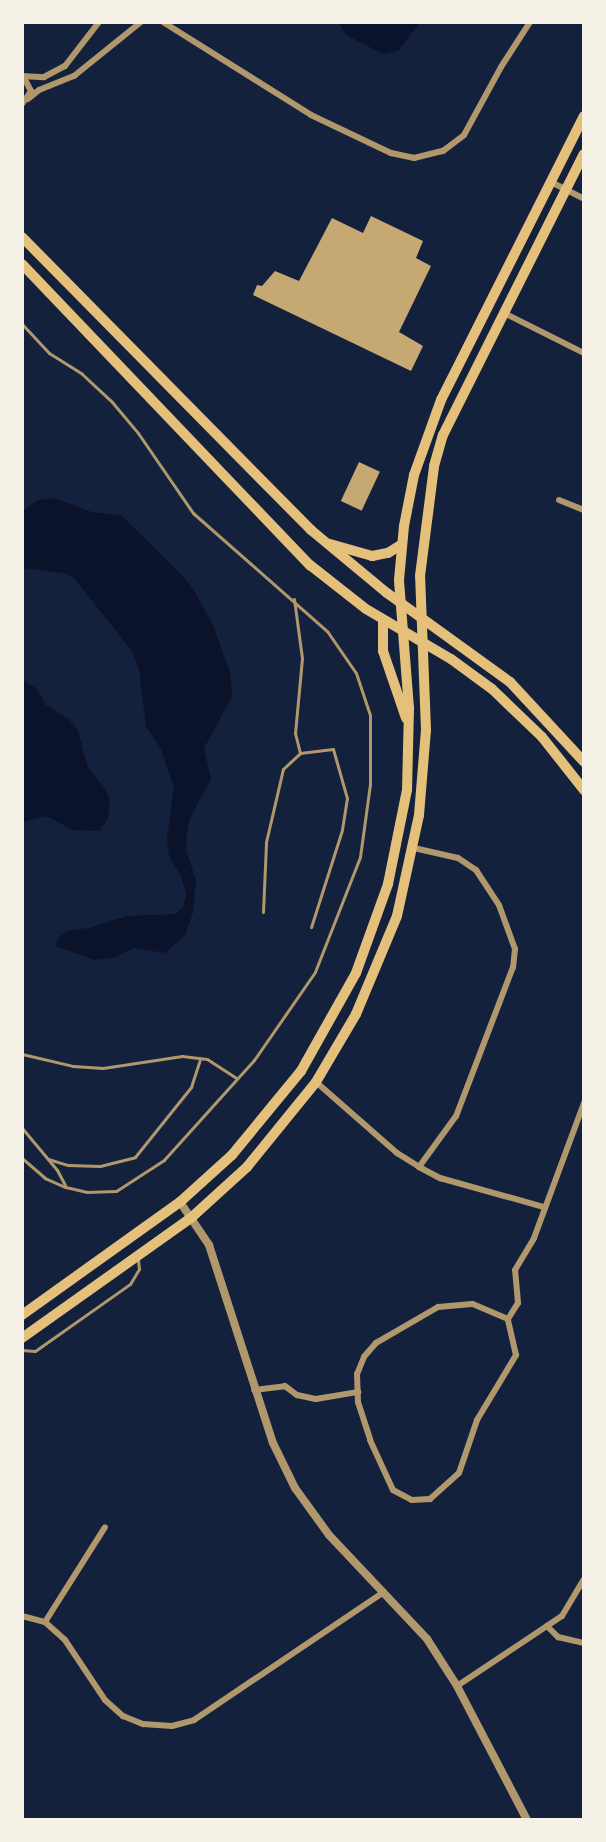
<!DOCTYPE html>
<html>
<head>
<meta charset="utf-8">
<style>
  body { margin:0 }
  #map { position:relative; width:606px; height:1842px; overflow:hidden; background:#14213d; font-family:"Varela Round",sans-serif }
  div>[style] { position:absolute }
  .water>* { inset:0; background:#0b132b }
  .building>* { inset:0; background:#c6a872; transform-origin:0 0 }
  .service>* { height:3px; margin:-1.5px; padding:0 1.5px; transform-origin:1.5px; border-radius:1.5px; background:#b1986c }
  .minor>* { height:6px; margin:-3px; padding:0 3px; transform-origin:3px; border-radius:3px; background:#b1986c }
  .tertiary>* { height:8px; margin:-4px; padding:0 4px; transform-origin:4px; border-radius:4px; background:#b1986c }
  .primary>* { height:10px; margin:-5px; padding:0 5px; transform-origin:5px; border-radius:5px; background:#e5c07b }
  span { translate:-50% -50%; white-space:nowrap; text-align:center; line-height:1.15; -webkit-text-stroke:8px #f6f1e7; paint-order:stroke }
  .frame { position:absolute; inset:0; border:24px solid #f6f1e7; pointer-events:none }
</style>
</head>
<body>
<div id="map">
  <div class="water">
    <i style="clip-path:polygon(338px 22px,420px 22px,398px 51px,383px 54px,346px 35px)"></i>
    <i style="clip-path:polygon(54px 498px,92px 512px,122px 516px,174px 567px,192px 587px,213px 625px,231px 675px,232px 697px,204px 748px,211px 779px,190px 818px,187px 834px,186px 850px,196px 880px,193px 913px,185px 935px,165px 953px,134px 948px,116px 957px,95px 960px,55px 946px,57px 939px,69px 930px,89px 928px,127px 916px,175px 914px,183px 907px,186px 895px,182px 878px,169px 856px,167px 839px,174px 787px,160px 747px,146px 727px,139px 670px,132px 651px,74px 578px,64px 573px,22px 568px,22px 511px,38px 500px)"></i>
    <i style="clip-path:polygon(22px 679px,38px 690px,46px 705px,69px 719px,78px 731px,88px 768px,105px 788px,110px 800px,108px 819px,99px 831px,73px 830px,46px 816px,22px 822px)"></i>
  </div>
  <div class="building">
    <i style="clip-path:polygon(371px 216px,423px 241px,416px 258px,431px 266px,399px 332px,423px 346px,411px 371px,253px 295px,257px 285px,262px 286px,275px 271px,299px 281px,332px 218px,363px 233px)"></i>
    <i style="left:359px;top:462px;width:23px;height:43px;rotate:25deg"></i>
  </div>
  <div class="service">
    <i style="left:22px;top:324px;width:40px;rotate:47deg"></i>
    <i style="left:49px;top:353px;width:39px;rotate:32deg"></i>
    <i style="left:82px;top:374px;width:41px;rotate:43deg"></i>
    <i style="left:112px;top:402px;width:40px;rotate:50deg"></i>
    <i style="left:138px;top:433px;width:97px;rotate:55.5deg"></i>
    <i style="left:193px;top:513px;width:179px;rotate:41.4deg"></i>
    <i style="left:327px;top:631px;width:51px;rotate:55.4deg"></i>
    <i style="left:356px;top:673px;width:44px;rotate:71.6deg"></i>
    <i style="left:370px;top:715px;width:69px;rotate:90deg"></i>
    <i style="left:370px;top:784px;width:74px;rotate:97.8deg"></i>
    <i style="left:360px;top:857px;width:123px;rotate:111.4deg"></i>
    <i style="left:315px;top:972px;width:107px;rotate:124.7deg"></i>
    <i style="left:254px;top:1060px;width:135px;rotate:132deg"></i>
    <i style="left:164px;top:1160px;width:57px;rotate:147.1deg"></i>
    <i style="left:116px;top:1191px;width:29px;rotate:178deg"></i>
    <i style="left:87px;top:1192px;width:23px;rotate:-167deg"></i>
    <i style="left:65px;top:1187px;width:22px;rotate:-156deg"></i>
    <i style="left:45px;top:1178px;width:30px;rotate:-139deg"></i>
    <i style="left:294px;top:599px;width:60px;rotate:82.3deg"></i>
    <i style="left:302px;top:658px;width:75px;rotate:95.3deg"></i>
    <i style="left:295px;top:733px;width:21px;rotate:76deg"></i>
    <i style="left:263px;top:912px;width:70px;rotate:-87.5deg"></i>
    <i style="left:266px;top:842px;width:75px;rotate:-76.9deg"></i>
    <i style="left:283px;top:769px;width:23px;rotate:-43deg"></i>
    <i style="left:300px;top:753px;width:33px;rotate:-7deg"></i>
    <i style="left:333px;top:749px;width:51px;rotate:74.1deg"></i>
    <i style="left:347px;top:798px;width:32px;rotate:99deg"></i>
    <i style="left:342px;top:830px;width:102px;rotate:107.7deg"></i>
    <i style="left:22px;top:1054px;width:52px;rotate:13.2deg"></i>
    <i style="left:73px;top:1066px;width:30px;rotate:4deg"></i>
    <i style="left:103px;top:1068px;width:80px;rotate:-8.6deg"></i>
    <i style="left:182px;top:1056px;width:25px;rotate:7deg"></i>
    <i style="left:207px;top:1059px;width:35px;rotate:33deg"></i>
    <i style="left:22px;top:1128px;width:55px;rotate:50.2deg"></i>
    <i style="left:57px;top:1170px;width:17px;rotate:62deg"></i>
    <i style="left:48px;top:1159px;width:21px;rotate:17deg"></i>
    <i style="left:68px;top:1165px;width:32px;rotate:2deg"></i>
    <i style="left:100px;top:1166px;width:36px;rotate:-14deg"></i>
    <i style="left:135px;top:1157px;width:90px;rotate:-51.3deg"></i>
    <i style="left:191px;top:1087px;width:28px;rotate:-72deg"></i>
    <i style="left:22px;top:1350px;width:13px;rotate:4deg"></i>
    <i style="left:35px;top:1351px;width:116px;rotate:-35.2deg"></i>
    <i style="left:130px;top:1284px;width:17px;rotate:-59deg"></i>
    <i style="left:139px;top:1269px;width:10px;rotate:-96deg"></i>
  </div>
  <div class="minor">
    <i style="left:163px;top:22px;width:175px;rotate:32.1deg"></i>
    <i style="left:311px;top:115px;width:89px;rotate:25.4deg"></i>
    <i style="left:391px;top:153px;width:24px;rotate:12deg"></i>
    <i style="left:414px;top:158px;width:30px;rotate:-14deg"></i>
    <i style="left:443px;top:151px;width:26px;rotate:-37deg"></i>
    <i style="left:464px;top:135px;width:77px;rotate:-61.4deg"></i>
    <i style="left:501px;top:67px;width:54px;rotate:-57.2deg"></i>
    <i style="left:22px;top:76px;width:22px;rotate:3deg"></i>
    <i style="left:44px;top:77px;width:24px;rotate:-28deg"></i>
    <i style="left:65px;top:66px;width:56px;rotate:-52.3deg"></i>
    <i style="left:28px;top:99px;width:14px;rotate:-39deg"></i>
    <i style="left:39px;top:90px;width:38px;rotate:-22deg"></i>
    <i style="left:74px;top:76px;width:86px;rotate:-38.9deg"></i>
    <i style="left:22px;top:104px;width:16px;rotate:-55deg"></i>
    <i style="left:31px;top:91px;width:15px;rotate:-118deg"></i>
    <i style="left:551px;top:182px;width:37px;rotate:27deg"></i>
    <i style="left:504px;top:313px;width:89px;rotate:26.6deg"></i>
    <i style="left:559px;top:500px;width:27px;rotate:22deg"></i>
    <i style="left:414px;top:848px;width:45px;rotate:12.8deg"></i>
    <i style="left:458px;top:858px;width:22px;rotate:34deg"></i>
    <i style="left:476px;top:870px;width:42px;rotate:56.7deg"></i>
    <i style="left:499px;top:905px;width:47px;rotate:70deg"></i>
    <i style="left:515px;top:949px;width:18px;rotate:96deg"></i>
    <i style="left:513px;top:967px;width:160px;rotate:110.9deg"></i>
    <i style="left:456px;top:1116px;width:63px;rotate:126deg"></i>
    <i style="left:316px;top:1082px;width:108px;rotate:41.2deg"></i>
    <i style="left:397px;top:1153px;width:26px;rotate:32deg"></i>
    <i style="left:419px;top:1167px;width:24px;rotate:28deg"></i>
    <i style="left:440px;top:1178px;width:108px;rotate:15.6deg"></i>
    <i style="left:508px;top:1319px;width:39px;rotate:-157deg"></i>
    <i style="left:472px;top:1304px;width:34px;rotate:175deg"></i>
    <i style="left:438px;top:1307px;width:72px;rotate:149.9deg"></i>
    <i style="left:376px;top:1343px;width:18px;rotate:131deg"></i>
    <i style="left:364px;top:1357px;width:18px;rotate:112deg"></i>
    <i style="left:357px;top:1374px;width:28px;rotate:88deg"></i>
    <i style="left:358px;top:1402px;width:40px;rotate:72deg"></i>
    <i style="left:370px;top:1440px;width:55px;rotate:65.3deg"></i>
    <i style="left:393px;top:1490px;width:21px;rotate:28deg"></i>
    <i style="left:412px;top:1500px;width:18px;rotate:-3deg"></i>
    <i style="left:430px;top:1499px;width:39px;rotate:-42deg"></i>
    <i style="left:459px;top:1473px;width:56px;rotate:-71.2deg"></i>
    <i style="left:477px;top:1420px;width:76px;rotate:-59deg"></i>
    <i style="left:516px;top:1355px;width:37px;rotate:-103deg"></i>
    <i style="left:508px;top:1319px;width:19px;rotate:-58deg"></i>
    <i style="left:518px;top:1303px;width:33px;rotate:-95deg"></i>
    <i style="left:515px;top:1270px;width:37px;rotate:-59deg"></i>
    <i style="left:534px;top:1238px;width:144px;rotate:-69.7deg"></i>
    <i style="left:254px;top:1390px;width:31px;rotate:-7deg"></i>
    <i style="left:285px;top:1386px;width:15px;rotate:37deg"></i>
    <i style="left:297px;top:1395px;width:19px;rotate:12deg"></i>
    <i style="left:316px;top:1399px;width:43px;rotate:-9.5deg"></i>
    <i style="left:22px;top:1616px;width:24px;rotate:15deg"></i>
    <i style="left:45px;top:1622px;width:27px;rotate:42deg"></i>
    <i style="left:65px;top:1640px;width:72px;rotate:56.3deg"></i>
    <i style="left:105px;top:1700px;width:24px;rotate:42deg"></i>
    <i style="left:123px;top:1716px;width:22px;rotate:22deg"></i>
    <i style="left:143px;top:1724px;width:29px;rotate:4deg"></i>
    <i style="left:172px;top:1726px;width:23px;rotate:-15deg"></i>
    <i style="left:194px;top:1720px;width:229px;rotate:-34deg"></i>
    <i style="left:45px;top:1622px;width:112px;rotate:-57.7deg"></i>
    <i style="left:547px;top:1626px;width:16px;rotate:45deg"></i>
    <i style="left:558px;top:1637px;width:27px;rotate:13deg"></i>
    <i style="left:457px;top:1686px;width:126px;rotate:-33.7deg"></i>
    <i style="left:562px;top:1616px;width:43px;rotate:-59.3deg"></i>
  </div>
  <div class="tertiary">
    <i style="left:180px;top:1202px;width:52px;rotate:56deg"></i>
    <i style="left:209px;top:1245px;width:208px;rotate:72.1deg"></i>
    <i style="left:273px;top:1443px;width:50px;rotate:63.9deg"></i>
    <i style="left:295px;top:1488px;width:58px;rotate:54.1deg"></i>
    <i style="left:329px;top:1535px;width:143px;rotate:46.7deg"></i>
    <i style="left:427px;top:1639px;width:56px;rotate:57.4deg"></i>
    <i style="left:457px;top:1686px;width:151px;rotate:62.4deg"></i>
  </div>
  <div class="primary">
    <i style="left:22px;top:237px;width:412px;rotate:45.4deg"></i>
    <i style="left:311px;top:530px;width:99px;rotate:39.7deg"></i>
    <i style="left:387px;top:593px;width:152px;rotate:35.9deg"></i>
    <i style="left:510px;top:682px;width:109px;rotate:47.2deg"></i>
    <i style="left:22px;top:264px;width:417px;rotate:46.3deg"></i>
    <i style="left:310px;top:565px;width:71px;rotate:38.2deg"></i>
    <i style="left:366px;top:609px;width:99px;rotate:30.5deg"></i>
    <i style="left:451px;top:659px;width:51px;rotate:36.2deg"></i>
    <i style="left:492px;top:689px;width:69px;rotate:43.8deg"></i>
    <i style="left:542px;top:737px;width:68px;rotate:51.6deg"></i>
    <i style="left:330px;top:544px;width:44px;rotate:15.9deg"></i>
    <i style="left:372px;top:556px;width:16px;rotate:-11deg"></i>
    <i style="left:388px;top:553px;width:15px;rotate:-32deg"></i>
    <i style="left:383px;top:621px;width:30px;rotate:90deg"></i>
    <i style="left:383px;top:651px;width:71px;rotate:71.1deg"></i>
    <i style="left:22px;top:1315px;width:194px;rotate:-35.6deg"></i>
    <i style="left:180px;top:1202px;width:70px;rotate:-42.1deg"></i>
    <i style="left:232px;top:1155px;width:109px;rotate:-50.6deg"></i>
    <i style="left:301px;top:1071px;width:112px;rotate:-60.7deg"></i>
    <i style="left:356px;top:973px;width:95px;rotate:-70.2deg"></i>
    <i style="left:388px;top:884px;width:96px;rotate:-78.6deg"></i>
    <i style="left:407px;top:790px;width:82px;rotate:-88.6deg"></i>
    <i style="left:409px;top:708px;width:128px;rotate:-94.5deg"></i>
    <i style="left:399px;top:580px;width:54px;rotate:-84.7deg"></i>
    <i style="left:404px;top:526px;width:52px;rotate:-78.9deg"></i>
    <i style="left:414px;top:475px;width:80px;rotate:-70.2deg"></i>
    <i style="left:441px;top:400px;width:318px;rotate:-63.3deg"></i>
    <i style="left:22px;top:1338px;width:209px;rotate:-35.4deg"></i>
    <i style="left:192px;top:1217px;width:74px;rotate:-42.3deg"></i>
    <i style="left:247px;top:1167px;width:109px;rotate:-50.9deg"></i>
    <i style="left:316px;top:1082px;width:79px;rotate:-59.5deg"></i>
    <i style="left:356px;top:1014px;width:106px;rotate:-67.3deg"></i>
    <i style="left:397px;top:916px;width:103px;rotate:-77.7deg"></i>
    <i style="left:419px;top:815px;width:85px;rotate:-85.3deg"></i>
    <i style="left:426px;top:730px;width:154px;rotate:-92.2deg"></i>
    <i style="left:420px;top:576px;width:111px;rotate:-82.7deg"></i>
    <i style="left:434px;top:466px;width:32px;rotate:-74deg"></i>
    <i style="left:443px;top:435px;width:314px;rotate:-63.4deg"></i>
  </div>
  <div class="frame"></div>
</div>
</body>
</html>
